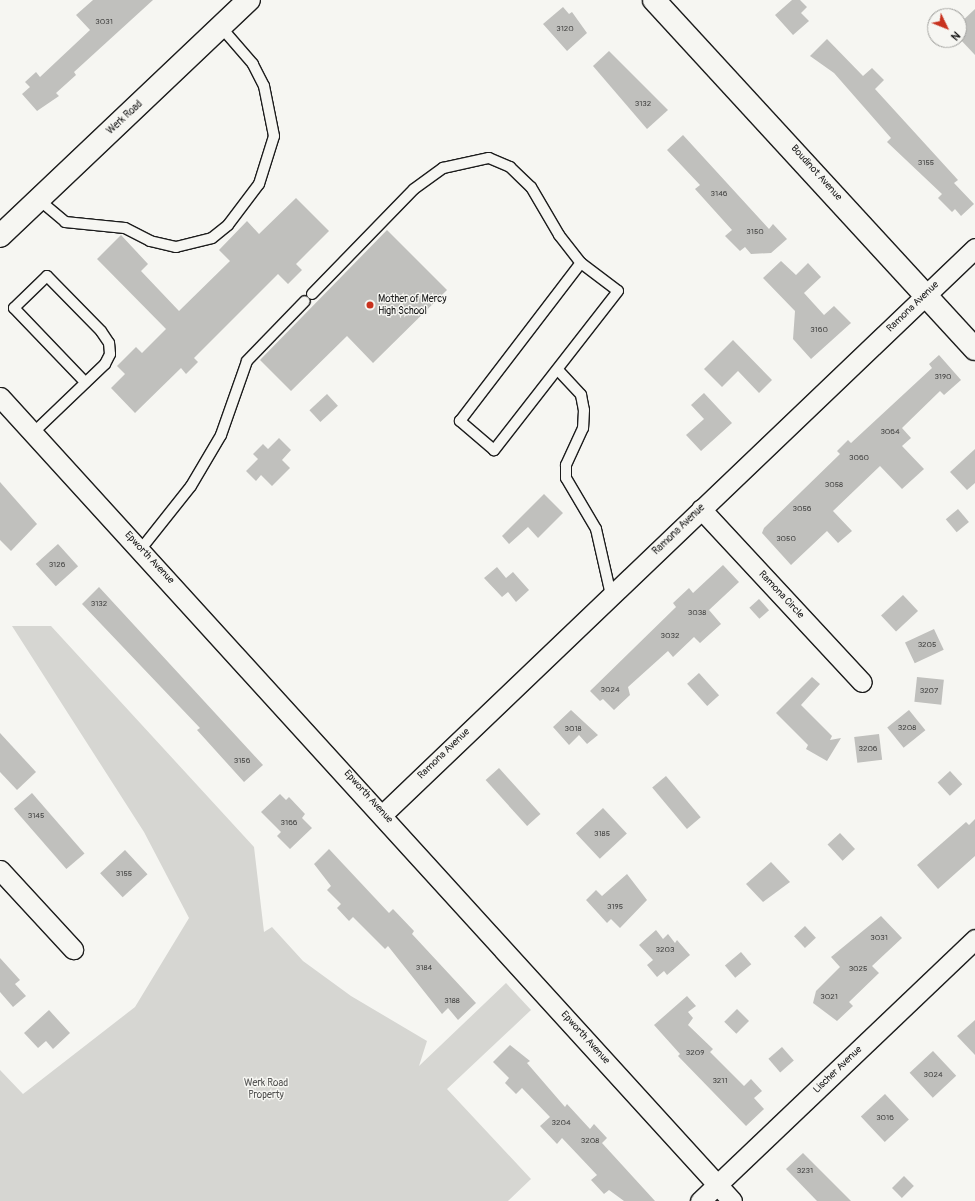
<!DOCTYPE html>
<html>
<head>
<meta charset="utf-8">
<style>
  body { margin:0 }
  #map { position:relative; width:975px; height:1201px; overflow:hidden; background:#f6f6f2; font-family:Pangolin,sans-serif }
  div>[style] { position:absolute }
  .green>* { inset:0; background:#d6d6d2 }
  .building>* { inset:0; background:#c0c0bd; transform-origin:0 0 }
  .roads { filter:drop-shadow(1px 0 #1c1c1c) drop-shadow(-1px 0 #1c1c1c) drop-shadow(0 1px #1c1c1c) drop-shadow(0 -1px #1c1c1c) }
  .service>* { height:10px; margin:-5px; padding:0 5px; transform-origin:5px; border-radius:5px; background:#f6f6f2 }
  .minor>* { height:19px; margin:-9.5px; padding:0 9.5px; transform-origin:9.5px; border-radius:9.5px; background:#f6f6f2 }
  .tertiary>* { height:22px; margin:-11px; padding:0 11px; transform-origin:11px; border-radius:11px; background:#f6f6f2 }
  .dots>* { width:11px; height:11px; translate:-50% -50%; box-sizing:border-box; border:2px solid #f6f6f2; border-radius:50% }
  span { translate:-50% -50%; white-space:nowrap; text-align:center; line-height:1.15; -webkit-text-stroke:3px #f6f6f2; paint-order:stroke }
  .number-label { font-size:8px; color:#454544 }
  .number-label span { -webkit-text-stroke-width:0 }
  .street-label { font-size:10px; color:#1c1c1c }
  .poi-label { font-size:10px; color:#1c1c1c }
  .left { translate:0 -50%; text-align:left }
  .park-label { font-size:10px; color:#545453 }
  .north { position:absolute; left:927px; top:8px; width:40px; height:40px; box-sizing:border-box; background:#f6f6f2; border:1px solid #9f9f9c; border-radius:50%; rotate:133deg; font-size:11px; font-weight:700; line-height:16px; text-align:center; color:#1c1c1c }
  .north::after { content:''; display:block; margin:auto; width:14px; height:18px; background:#c8321e; clip-path:polygon(50% 0,100% 100%,50% 72%,0 100%) }
</style>
</head>
<body>
<div id="map">
  <div class="green">
    <i style="clip-path:polygon(12px 626px,51px 626px,254px 847px,264px 932px,272px 927px,303px 961px,351px 996px,427px 1041px,419px 1066px,506px 983px,531px 1010px,447px 1089px,531px 1179px,508px 1201px,0 1201px,0 1070px,23px 1094px,135px 1007px,189px 918px,144px 832px)"></i>
  </div>
  <div class="building">
    <i style="clip-path:polygon(93px 0,153px 0,74px 72px,76px 75px,56px 93px,59px 96px,37px 111px,22px 94px,30px 87px,25px 82px,36px 72px,40px 77px,90px 30px,76px 15px)"></i>
    <i style="clip-path:polygon(792px 0,800px 0,807px 7px,801px 13px,809px 21px,793px 35px,775px 15px)"></i>
    <i style="clip-path:polygon(563px 7px,569px 14px,572px 12px,587px 33px,567px 51px,543px 24px)"></i>
    <i style="clip-path:polygon(975px 9px,975px 55px,959px 38px,959px 24px)"></i>
    <i style="clip-path:polygon(827px 39px,863px 76px,872px 68px,884px 80px,875px 89px,958px 180px,954px 183px,974px 204px,961px 216px,955px 209px,952px 212px,938px 198px,942px 194px,887px 142px,891px 138px,834px 73px,810px 56px)"></i>
    <i style="clip-path:polygon(609px 51px,668px 110px,647px 129px,593px 66px)"></i>
    <i style="clip-path:polygon(683px 135px,769px 229px,773px 224px,787px 239px,771px 253px,751px 254px,745px 247px,740px 251px,725px 236px,732px 230px,695px 189px,700px 185px,667px 150px)"></i>
    <i style="clip-path:polygon(296px 198px,329px 231px,296px 264px,302px 270px,288px 284px,278px 274px,194px 358px,198px 362px,186px 374px,181px 368px,135px 413px,111px 388px,125px 374px,117px 366px,136px 347px,142px 353px,166px 329px,97px 259px,121px 235px,148px 264px,141px 271px,179px 311px,230px 261px,219px 250px,247px 221px,259px 234px)"></i>
    <i style="clip-path:polygon(387px 230px,447px 290px,373px 363px,347px 336px,291px 391px,260px 360px)"></i>
    <i style="clip-path:polygon(781px 261px,796px 275px,808px 263px,821px 277px,804px 293px,824px 315px,834px 306px,851px 323px,811px 359px,793px 339px,795px 311px,763px 278px)"></i>
    <i style="clip-path:polygon(733px 340px,772px 380px,759px 393px,738px 371px,722px 387px,704px 369px)"></i>
    <i style="clip-path:polygon(939px 355px,961px 380px,944px 395px,940px 391px,902px 428px,911px 438px,902px 446px,924px 469px,902px 489px,880px 466px,833px 511px,852px 531px,838px 543px,827px 531px,791px 565px,762px 533px,764px 528px,840px 454px,837px 451px,848px 440px,851px 443px,932px 368px,929px 364px)"></i>
    <i style="clip-path:polygon(704px 393px,732px 423px,701px 451px,686px 435px,704px 419px,691px 405px)"></i>
    <i style="left:327px;top:394px;width:16px;height:24px;rotate:47deg"></i>
    <i style="clip-path:polygon(279px 438px,291px 450px,282px 460px,290px 468px,272px 486px,261px 475px,256px 481px,246px 471px,258px 459px,253px 454px,263px 444px,268px 449px)"></i>
    <i style="clip-path:polygon(975px 449px,975px 483px,967px 490px,950px 472px)"></i>
    <i style="clip-path:polygon(0 482px,37px 524px,11px 551px,0 540px)"></i>
    <i style="clip-path:polygon(544px 494px,563px 513px,538px 538px,528px 527px,509px 544px,502px 536px)"></i>
    <i style="left:958px;top:509px;width:17px;height:16px;rotate:50deg"></i>
    <i style="left:58px;top:544px;width:30px;height:30px;rotate:48deg"></i>
    <i style="clip-path:polygon(723px 565px,739px 582px,709px 610px,721px 624px,700px 643px,694px 637px,673px 657px,668px 651px,628px 687px,630px 695px,614px 710px,603px 699px,600px 701px,590px 691px,676px 607px,673px 603px,689px 588px,693px 593px)"></i>
    <i style="clip-path:polygon(497px 567px,506px 578px,513px 572px,529px 590px,516px 602px,508px 592px,502px 597px,484px 578px)"></i>
    <i style="clip-path:polygon(99px 587px,263px 765px,244px 782px,197px 730px,200px 728px,82px 604px)"></i>
    <i style="left:903px;top:595px;width:22px;height:30px;rotate:47deg"></i>
    <i style="left:759px;top:599px;width:15px;height:13px;rotate:48deg"></i>
    <i style="left:934px;top:629px;width:23px;height:32px;rotate:65deg"></i>
    <i style="left:699px;top:673px;width:30px;height:16px;rotate:48deg"></i>
    <i style="clip-path:polygon(812px 677px,820px 684px,801px 705px,832px 736px,830px 740px,841px 738px,827px 761px,806px 749px,808px 745px,776px 713px)"></i>
    <i style="left:917px;top:677px;width:27px;height:25px;rotate:6deg"></i>
    <i style="clip-path:polygon(571px 710px,598px 735px,587px 744px,579px 735px,569px 745px,553px 727px)"></i>
    <i style="left:909px;top:710px;width:26px;height:28px;rotate:51deg"></i>
    <i style="clip-path:polygon(0 733px,36px 772px,17px 790px,0 772px)"></i>
    <i style="left:879px;top:734px;width:26px;height:25px;rotate:83deg"></i>
    <i style="left:499px;top:768px;width:62px;height:18px;rotate:48deg"></i>
    <i style="left:950px;top:771px;width:18px;height:17px;rotate:47deg"></i>
    <i style="left:666px;top:776px;width:54px;height:18px;rotate:50deg"></i>
    <i style="left:32px;top:793px;width:80px;height:24px;rotate:49deg"></i>
    <i style="clip-path:polygon(280px 794px,286px 800px,289px 797px,305px 814px,302px 818px,312px 828px,290px 849px,277px 836px,281px 832px,261px 812px)"></i>
    <i style="left:603px;top:808px;width:35px;height:37px;rotate:47deg"></i>
    <i style="clip-path:polygon(975px 819px,975px 856px,938px 889px,917px 865px,966px 822px,969px 825px)"></i>
    <i style="left:840px;top:833px;width:22px;height:17px;rotate:47deg"></i>
    <i style="clip-path:polygon(329px 849px,389px 913px,393px 909px,414px 931px,412px 934px,476px 1003px,458px 1020px,448px 1008px,442px 1014px,388px 946px,385px 949px,353px 917px,349px 921px,337px 908px,341px 904px,327px 890px,331px 886px,314px 864px)"></i>
    <i style="left:125px;top:850px;width:33px;height:34px;rotate:47deg"></i>
    <i style="clip-path:polygon(771px 862px,790px 882px,763px 902px,746px 884px)"></i>
    <i style="clip-path:polygon(627px 874px,647px 900px,620px 928px,611px 919px,607px 923px,586px 900px,596px 890px,602px 896px)"></i>
    <i style="clip-path:polygon(881px 916px,902px 938px,872px 966px,879px 973px,849px 1002px,853px 1006px,837px 1021px,813px 1003px,816px 991px,840px 967px,831px 957px)"></i>
    <i style="left:805px;top:926px;width:16px;height:15px;rotate:47deg"></i>
    <i style="clip-path:polygon(656px 930px,663px 939px,668px 934px,675px 943px,677px 940px,690px 955px,667px 975px,664px 971px,657px 977px,647px 965px,653px 960px,639px 945px)"></i>
    <i style="left:741px;top:952px;width:16px;height:21px;rotate:50deg"></i>
    <i style="clip-path:polygon(0 958px,20px 980px,15px 984px,26px 996px,13px 1007px,0 992px)"></i>
    <i style="clip-path:polygon(687px 996px,696px 1006px,688px 1012px,693px 1018px,688px 1025px,713px 1049px,710px 1052px,744px 1086px,751px 1079px,762px 1091px,754px 1098px,764px 1109px,746px 1126px,678px 1056px,680px 1054px,654px 1025px)"></i>
    <i style="left:737px;top:1009px;width:17px;height:18px;rotate:45deg"></i>
    <i style="clip-path:polygon(49px 1010px,70px 1033px,53px 1049px,46px 1041px,38px 1048px,24px 1033px)"></i>
    <i style="clip-path:polygon(975px 1020px,975px 1055px,957px 1036px)"></i>
    <i style="clip-path:polygon(510px 1045px,530px 1061px,527px 1063px,565px 1107px,567px 1104px,590px 1129px,594px 1124px,607px 1138px,602px 1143px,655px 1201px,624px 1201px,609px 1190px,604px 1194px,591px 1180px,597px 1175px,562px 1138px,557px 1144px,540px 1126px,550px 1117px,522px 1088px,516px 1094px,505px 1083px,509px 1078px,493px 1062px)"></i>
    <i style="left:782px;top:1047px;width:18px;height:18px;rotate:49deg"></i>
    <i style="left:933px;top:1051px;width:34px;height:32px;rotate:47deg"></i>
    <i style="left:885px;top:1094px;width:35px;height:33px;rotate:47deg"></i>
    <i style="clip-path:polygon(803px 1153px,851px 1201px,817px 1201px,786px 1169px)"></i>
    <i style="left:904px;top:1176px;width:14px;height:17px;rotate:45deg"></i>
  </div>
  <div class="roads">
    <div class="service">
      <i style="left:38px;top:199px;width:35px;rotate:40deg"></i>
      <i style="left:65px;top:222px;width:60px;rotate:5.7deg"></i>
      <i style="left:125px;top:228px;width:28px;rotate:27deg"></i>
      <i style="left:150px;top:241px;width:27px;rotate:13deg"></i>
      <i style="left:176px;top:247px;width:37px;rotate:-14deg"></i>
      <i style="left:212px;top:238px;width:21px;rotate:-39deg"></i>
      <i style="left:228px;top:225px;width:51px;rotate:-52.9deg"></i>
      <i style="left:259px;top:184px;width:50px;rotate:-72.6deg"></i>
      <i style="left:274px;top:136px;width:51px;rotate:-101.3deg"></i>
      <i style="left:264px;top:86px;width:25px;rotate:-117deg"></i>
      <i style="left:253px;top:64px;width:49px;rotate:-130.9deg"></i>
      <i style="left:581px;top:263px;width:46px;rotate:37.1deg"></i>
      <i style="left:618px;top:291px;width:202px;rotate:127.9deg"></i>
      <i style="left:494px;top:450px;width:45px;rotate:-139.5deg"></i>
      <i style="left:460px;top:421px;width:199px;rotate:-52.6deg"></i>
      <i style="left:312px;top:294px;width:146px;rotate:-45.8deg"></i>
      <i style="left:414px;top:189px;width:36px;rotate:-36deg"></i>
      <i style="left:443px;top:168px;width:47px;rotate:-12.3deg"></i>
      <i style="left:489px;top:158px;width:23px;rotate:23deg"></i>
      <i style="left:510px;top:167px;width:29px;rotate:44deg"></i>
      <i style="left:531px;top:187px;width:56px;rotate:59.7deg"></i>
      <i style="left:559px;top:235px;width:36px;rotate:52deg"></i>
      <i style="left:558px;top:370px;width:34px;rotate:47deg"></i>
      <i style="left:581px;top:395px;width:15px;rotate:79deg"></i>
      <i style="left:584px;top:410px;width:18px;rotate:93deg"></i>
      <i style="left:583px;top:428px;width:41px;rotate:114.7deg"></i>
      <i style="left:566px;top:465px;width:13px;rotate:90deg"></i>
      <i style="left:566px;top:478px;width:59px;rotate:59.5deg"></i>
      <i style="left:596px;top:529px;width:68px;rotate:77.2deg"></i>
      <i style="left:33px;top:433px;width:100px;rotate:-43.8deg"></i>
      <i style="left:105px;top:364px;width:11px;rotate:-63deg"></i>
      <i style="left:110px;top:354px;width:11px;rotate:-95deg"></i>
      <i style="left:109px;top:343px;width:14px;rotate:-124deg"></i>
      <i style="left:101px;top:331px;width:77px;rotate:-134.5deg"></i>
      <i style="left:47px;top:276px;width:46px;rotate:135.9deg"></i>
      <i style="left:14px;top:308px;width:103px;rotate:46.2deg"></i>
      <i style="left:141px;top:549px;width:80px;rotate:-51.6deg"></i>
      <i style="left:191px;top:486px;width:59px;rotate:-59.5deg"></i>
      <i style="left:221px;top:435px;width:78px;rotate:-70.6deg"></i>
      <i style="left:247px;top:361px;width:83px;rotate:-46deg"></i>
    </div>
    <div class="minor">
      <i style="left:0;top:397px;width:1087px;rotate:47.68deg"></i>
      <i style="left:701px;top:509px;width:236px;rotate:47.1deg"></i>
      <i style="left:383px;top:814px;width:819px;rotate:-43.71deg"></i>
      <i style="left:0;top:870px;width:108px;rotate:47.3deg"></i>
      <i style="left:700px;top:1201px;width:380px;rotate:-43.6deg"></i>
    </div>
    <div class="tertiary">
      <i style="left:654px;top:0;width:474px;rotate:47.4deg"></i>
      <i style="left:0;top:236px;width:343px;rotate:-43.5deg"></i>
    </div>
  </div>
  <div class="dots">
    <i style="left:370px;top:305px;background:#c8321e"></i>
  </div>
  <div class="number-label">
    <span style="left:104px;top:22px">3031</span>
    <span style="left:565px;top:29px">3120</span>
    <span style="left:643px;top:104px">3132</span>
    <span style="left:926px;top:163px">3155</span>
    <span style="left:719px;top:194px">3146</span>
    <span style="left:755px;top:232px">3150</span>
    <span style="left:819px;top:330px">3160</span>
    <span style="left:943px;top:377px">3190</span>
    <span style="left:890px;top:432px">3064</span>
    <span style="left:859px;top:458px">3060</span>
    <span style="left:834px;top:485px">3058</span>
    <span style="left:802px;top:509px">3056</span>
    <span style="left:786px;top:539px">3050</span>
    <span style="left:57px;top:565px">3126</span>
    <span style="left:99px;top:604px">3132</span>
    <span style="left:697px;top:613px">3038</span>
    <span style="left:670px;top:636px">3032</span>
    <span style="left:927px;top:645px">3205</span>
    <span style="left:610px;top:690px">3024</span>
    <span style="left:929px;top:691px">3207</span>
    <span style="left:907px;top:728px">3208</span>
    <span style="left:573px;top:729px">3018</span>
    <span style="left:868px;top:749px">3206</span>
    <span style="left:242px;top:761px">3156</span>
    <span style="left:36px;top:816px">3145</span>
    <span style="left:289px;top:823px">3166</span>
    <span style="left:602px;top:834px">3185</span>
    <span style="left:124px;top:874px">3155</span>
    <span style="left:615px;top:907px">3195</span>
    <span style="left:879px;top:938px">3031</span>
    <span style="left:665px;top:950px">3203</span>
    <span style="left:424px;top:968px">3184</span>
    <span style="left:858px;top:969px">3025</span>
    <span style="left:829px;top:997px">3021</span>
    <span style="left:452px;top:1001px">3188</span>
    <span style="left:695px;top:1053px">3209</span>
    <span style="left:933px;top:1075px">3024</span>
    <span style="left:720px;top:1081px">3211</span>
    <span style="left:885px;top:1118px">3016</span>
    <span style="left:561px;top:1123px">3204</span>
    <span style="left:590px;top:1141px">3208</span>
    <span style="left:805px;top:1171px">3231</span>
  </div>
  <div class="street-label">
    <span style="left:125px;top:118px;rotate:-43deg">Werk Road</span>
    <span style="left:816px;top:173px;rotate:48deg">Boudinot Avenue</span>
    <span style="left:913px;top:307px;rotate:-44deg">Ramona Avenue</span>
    <span style="left:679px;top:530px;rotate:-44deg">Ramona Avenue</span>
    <span style="left:149px;top:558px;rotate:47deg">Epworth Avenue</span>
    <span style="left:781px;top:595px;rotate:47deg">Ramona Circle</span>
    <span style="left:444px;top:754px;rotate:-44deg">Ramona Avenue</span>
    <span style="left:368px;top:797px;rotate:48deg">Epworth Avenue</span>
    <span style="left:585px;top:1038px;rotate:48deg">Epworth Avenue</span>
    <span style="left:838px;top:1070px;rotate:-44deg">Lischer Avenue</span>
  </div>
  <div class="poi-label">
    <span class="left" style="left:378px;top:305px">Mother of Mercy<br>High School</span>
  </div>
  <div class="park-label">
    <span style="left:266px;top:1089px">Werk Road<br>Property</span>
  </div>
  <div class="north">N</div>
</div>
</body>
</html>
